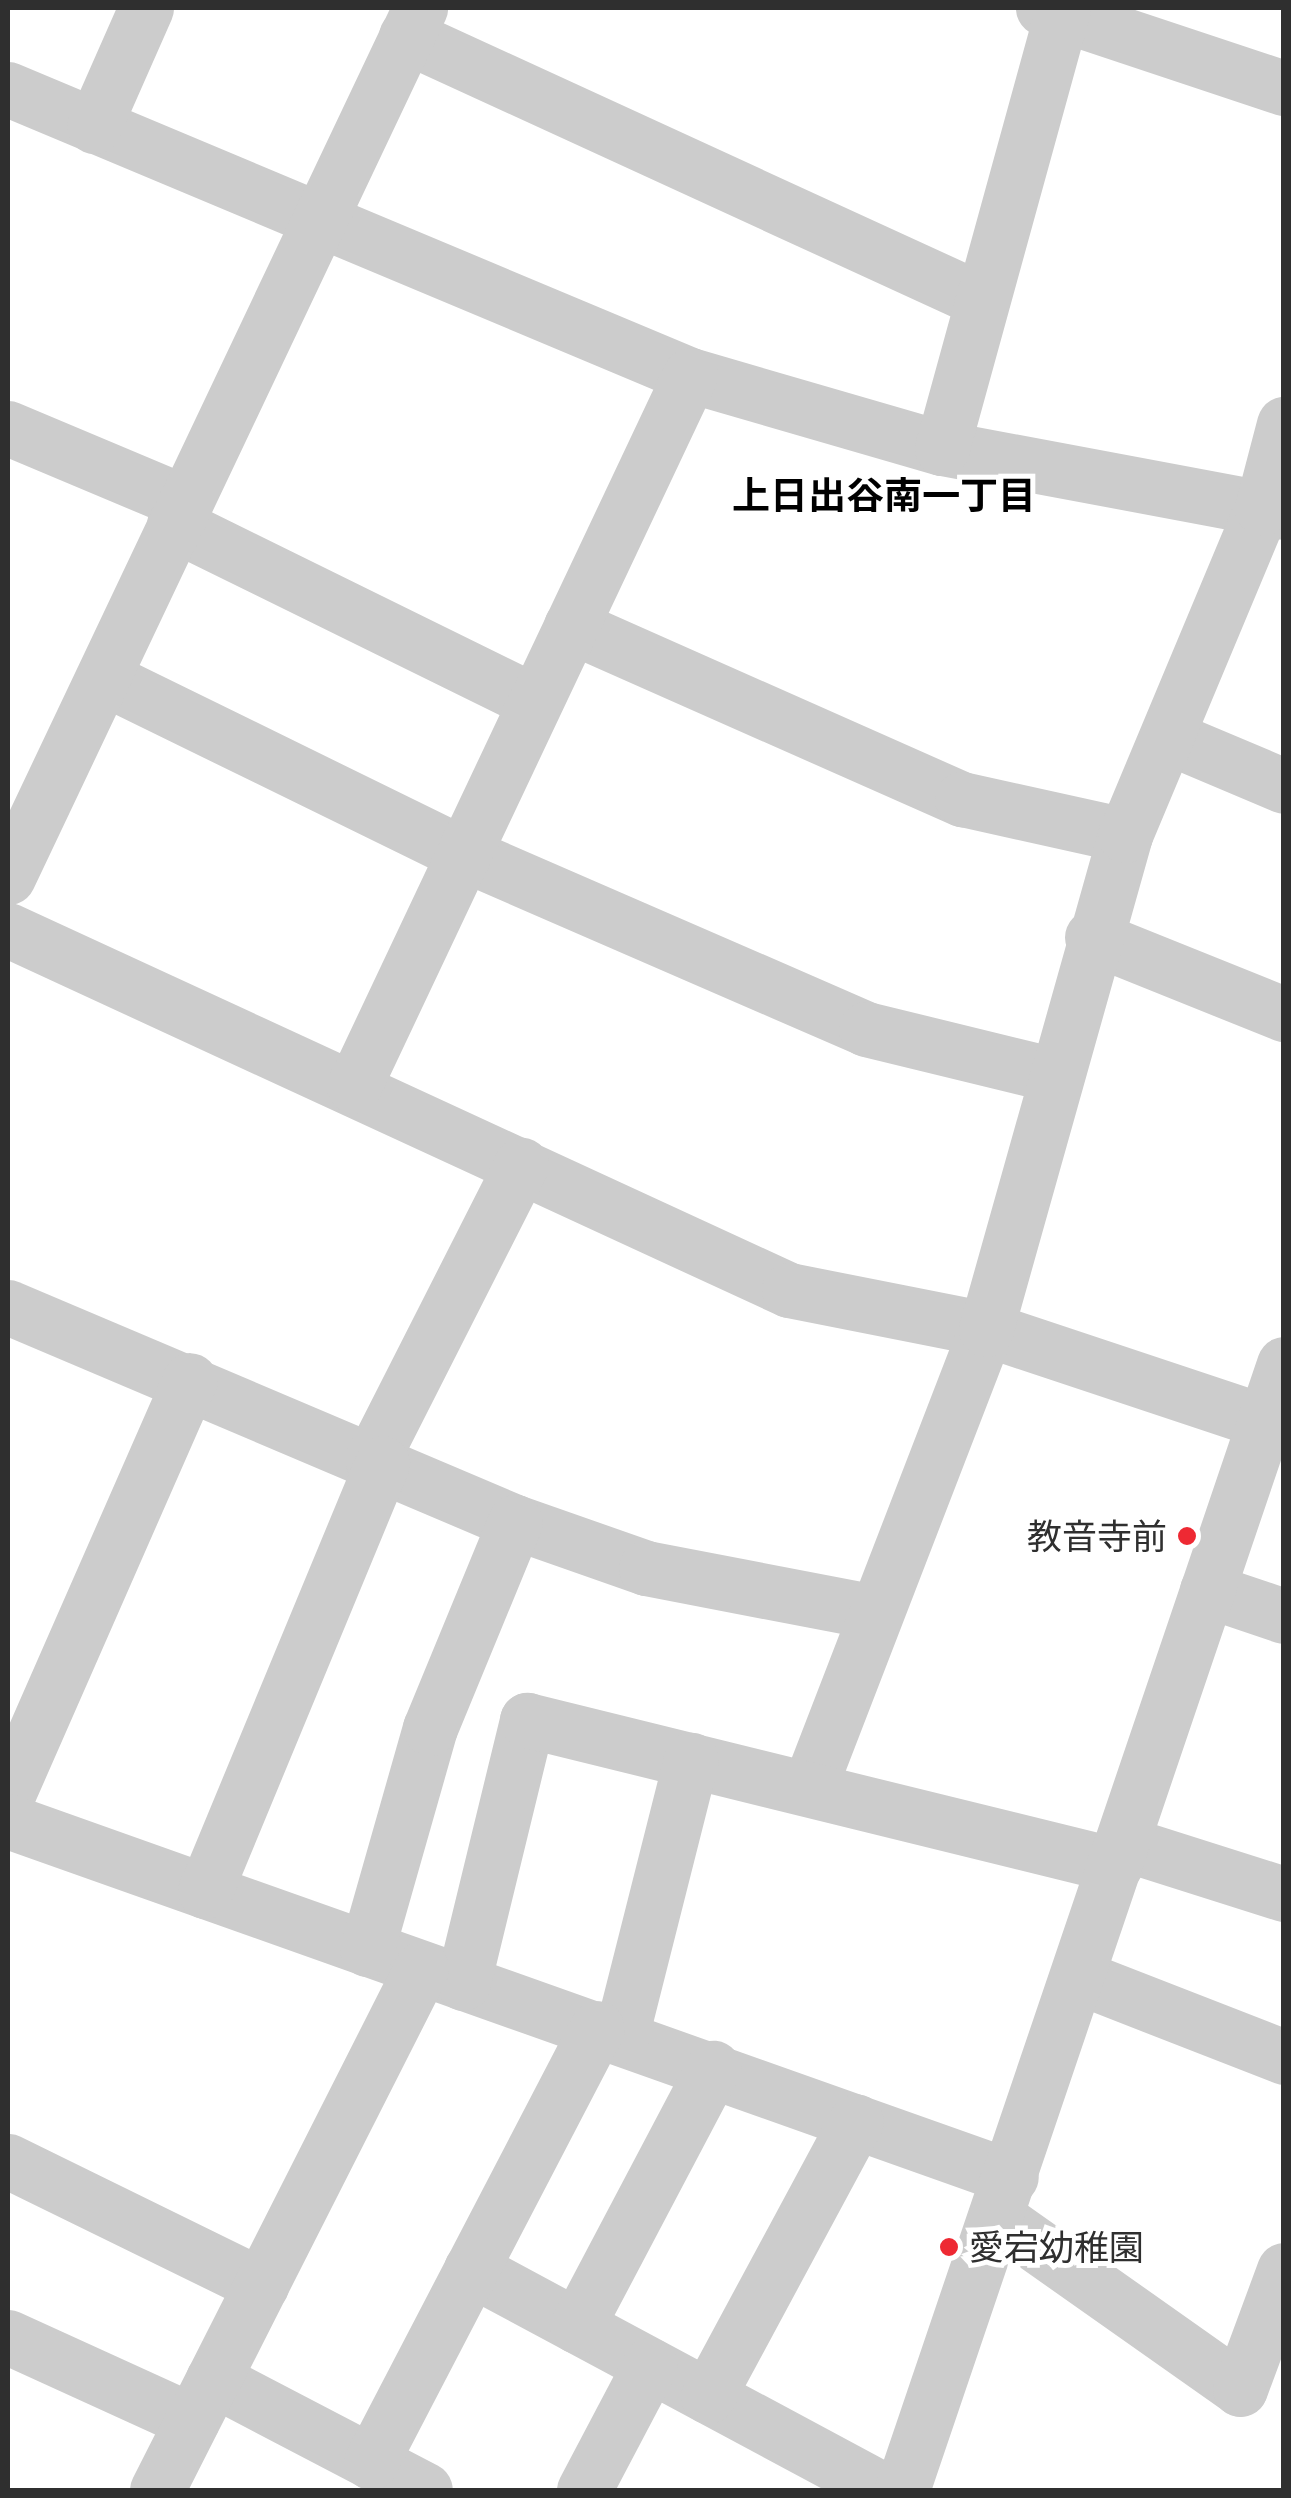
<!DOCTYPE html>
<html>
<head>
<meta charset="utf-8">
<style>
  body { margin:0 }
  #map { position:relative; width:1291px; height:2498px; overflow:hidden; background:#fff; font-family:"Titillium Web","Noto Sans JP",sans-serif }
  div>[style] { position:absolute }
  .minor>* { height:55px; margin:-27.5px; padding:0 27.5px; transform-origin:27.5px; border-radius:27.5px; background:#ccc }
  .dots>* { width:28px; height:28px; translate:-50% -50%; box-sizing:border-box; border:5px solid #fff; border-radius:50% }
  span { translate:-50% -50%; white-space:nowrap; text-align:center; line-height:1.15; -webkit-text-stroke:10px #fff; paint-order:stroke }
  .poi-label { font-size:35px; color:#2f2f2f }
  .right { translate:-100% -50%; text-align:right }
  .left { translate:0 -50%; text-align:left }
  .neighbourhood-label { font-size:38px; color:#000; font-weight:700 }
  .frame { position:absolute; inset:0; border:10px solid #2f2f2f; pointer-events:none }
</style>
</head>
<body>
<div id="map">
  <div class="minor">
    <i style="left:1043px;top:8px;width:254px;rotate:18.4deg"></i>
    <i style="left:406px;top:36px;width:630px;rotate:24.65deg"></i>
    <i style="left:8px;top:89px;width:740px;rotate:22.75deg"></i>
    <i style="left:690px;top:375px;width:262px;rotate:16.2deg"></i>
    <i style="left:942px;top:448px;width:348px;rotate:10.6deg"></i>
    <i style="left:94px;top:126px;width:129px;rotate:-66.2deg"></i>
    <i style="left:8px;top:428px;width:191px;rotate:22.8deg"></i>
    <i style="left:942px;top:448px;width:456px;rotate:-74.6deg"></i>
    <i style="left:174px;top:524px;width:402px;rotate:26.2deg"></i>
    <i style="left:571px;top:626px;width:428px;rotate:23.9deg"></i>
    <i style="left:962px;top:799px;width:167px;rotate:12.5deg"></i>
    <i style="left:104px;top:678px;width:401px;rotate:26.1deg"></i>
    <i style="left:464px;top:854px;width:438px;rotate:23.5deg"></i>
    <i style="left:866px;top:1029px;width:195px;rotate:13.7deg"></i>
    <i style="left:1168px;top:737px;width:126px;rotate:22.9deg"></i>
    <i style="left:8px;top:877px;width:962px;rotate:-64.63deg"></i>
    <i style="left:8px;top:930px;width:860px;rotate:24.75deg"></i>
    <i style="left:789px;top:1290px;width:201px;rotate:11.2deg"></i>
    <i style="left:986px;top:1329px;width:292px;rotate:18.4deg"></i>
    <i style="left:1092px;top:937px;width:207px;rotate:21.9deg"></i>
    <i style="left:354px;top:1086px;width:786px;rotate:-64.71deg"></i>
    <i style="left:8px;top:1307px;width:551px;rotate:22.98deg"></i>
    <i style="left:515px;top:1522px;width:139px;rotate:19.3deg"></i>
    <i style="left:646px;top:1568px;width:232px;rotate:10.9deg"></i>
    <i style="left:372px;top:1459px;width:330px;rotate:-63.1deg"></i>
    <i style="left:1207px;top:1590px;width:81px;rotate:18.7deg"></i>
    <i style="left:809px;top:1788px;width:492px;rotate:-68.9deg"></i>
    <i style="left:986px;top:1329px;width:513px;rotate:-74.28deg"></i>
    <i style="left:1125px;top:835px;width:355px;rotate:-67.3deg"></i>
    <i style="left:1262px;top:508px;width:87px;rotate:-75.3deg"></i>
    <i style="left:8px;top:1794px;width:452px;rotate:-66.3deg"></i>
    <i style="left:8px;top:1821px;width:1064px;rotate:19.54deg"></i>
    <i style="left:1123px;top:1843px;width:169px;rotate:17.6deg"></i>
    <i style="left:205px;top:1891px;width:463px;rotate:-67.5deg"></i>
    <i style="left:367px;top:1949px;width:230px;rotate:-74.1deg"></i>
    <i style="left:430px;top:1728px;width:223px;rotate:-67.6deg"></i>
    <i style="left:1079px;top:1977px;width:220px;rotate:21.3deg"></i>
    <i style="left:463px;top:1983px;width:271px;rotate:-76.3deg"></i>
    <i style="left:527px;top:1720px;width:606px;rotate:13.85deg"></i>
    <i style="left:621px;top:2036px;width:285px;rotate:-75.8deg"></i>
    <i style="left:8px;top:2161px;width:282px;rotate:26.1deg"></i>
    <i style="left:998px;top:2218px;width:296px;rotate:35.2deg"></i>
    <i style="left:1240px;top:2389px;width:127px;rotate:-69.7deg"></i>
    <i style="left:471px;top:2269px;width:468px;rotate:28.2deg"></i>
    <i style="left:577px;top:2326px;width:292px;rotate:-62.2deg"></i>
    <i style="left:8px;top:2337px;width:202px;rotate:24.5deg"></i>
    <i style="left:213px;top:2379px;width:239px;rotate:27.6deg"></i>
    <i style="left:708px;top:2396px;width:312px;rotate:-61.7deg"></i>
    <i style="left:371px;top:2462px;width:489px;rotate:-62.5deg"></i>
    <i style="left:157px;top:2490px;width:584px;rotate:-63.13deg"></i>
    <i style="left:584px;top:2490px;width:141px;rotate:-62.2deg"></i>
    <i style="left:902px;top:2490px;width:1189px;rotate:-71.26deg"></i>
  </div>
  <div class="dots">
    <i style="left:1187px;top:1536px;background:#ee2933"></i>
    <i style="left:949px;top:2247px;background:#ee2933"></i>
  </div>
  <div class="poi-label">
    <span class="right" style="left:1167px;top:1536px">教音寺前</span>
    <span class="left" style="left:969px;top:2247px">愛宕幼稚園</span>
  </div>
  <div class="neighbourhood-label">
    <span style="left:884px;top:496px">上日出谷南一丁目</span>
  </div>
  <div class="frame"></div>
</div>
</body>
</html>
